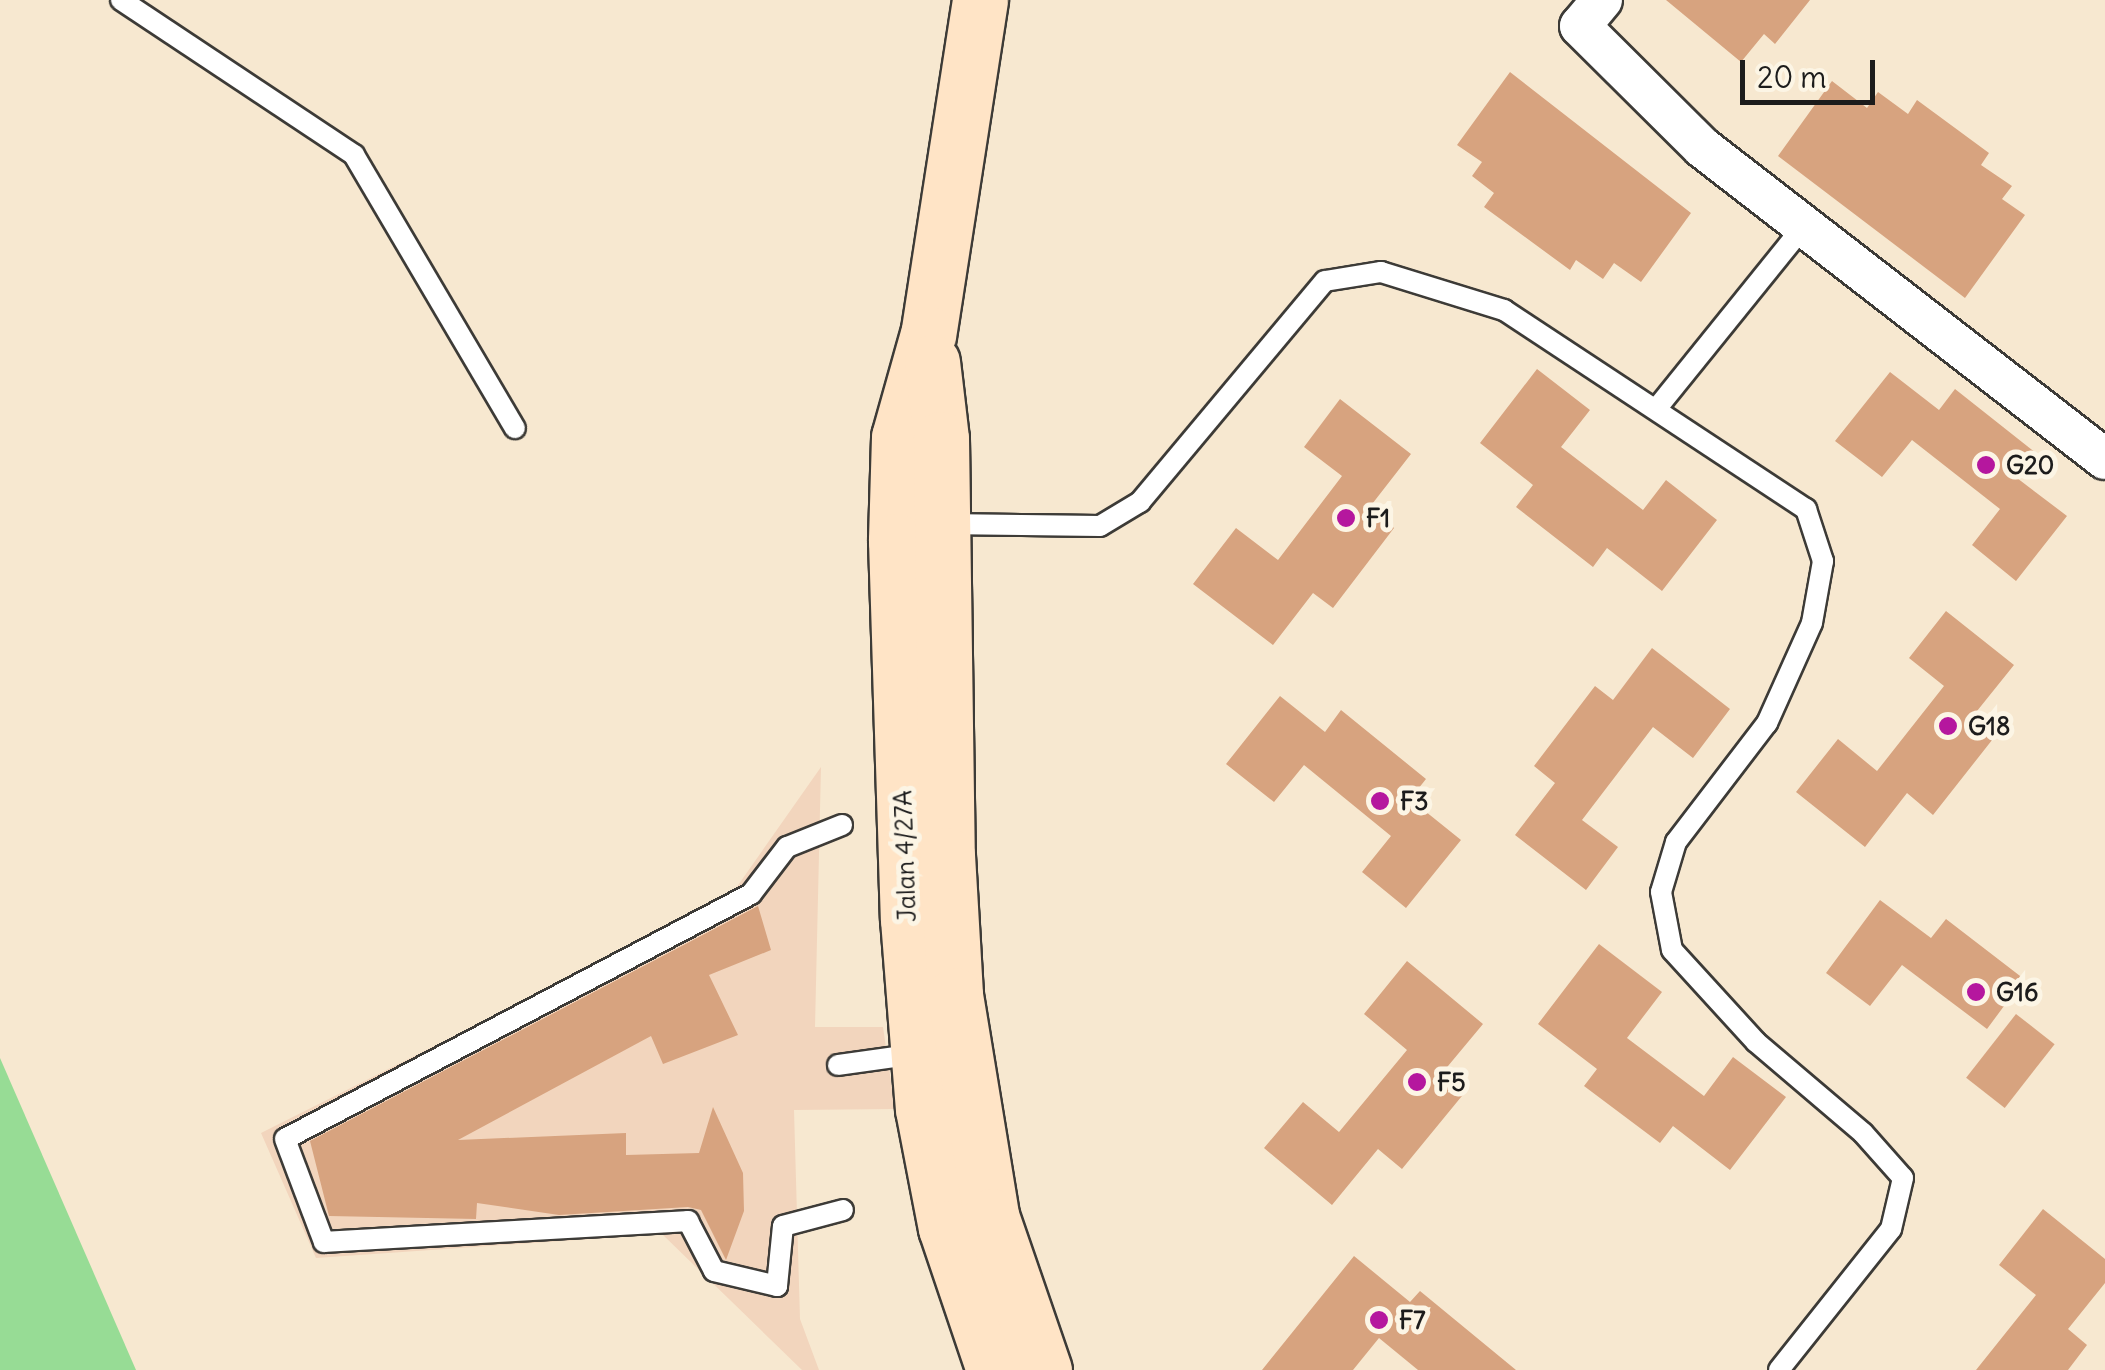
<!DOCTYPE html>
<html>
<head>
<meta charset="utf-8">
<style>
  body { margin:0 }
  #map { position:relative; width:2105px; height:1370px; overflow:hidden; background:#f7e8d0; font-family:Delius,sans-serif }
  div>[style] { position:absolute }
  .built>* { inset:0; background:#f2d5bd }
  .green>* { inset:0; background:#97dc95 }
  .building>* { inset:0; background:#d7a37f; transform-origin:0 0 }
  .roads { filter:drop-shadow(2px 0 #3d3b37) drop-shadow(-2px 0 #3d3b37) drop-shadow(0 2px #3d3b37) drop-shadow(0 -2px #3d3b37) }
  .lane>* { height:20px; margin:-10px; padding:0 10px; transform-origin:10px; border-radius:10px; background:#fff }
  .street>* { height:40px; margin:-20px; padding:0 20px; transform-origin:20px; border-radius:20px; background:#fff }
  .secondary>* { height:55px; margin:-27.5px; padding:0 27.5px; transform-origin:27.5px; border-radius:27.5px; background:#ffe4c6 }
  .dots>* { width:28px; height:28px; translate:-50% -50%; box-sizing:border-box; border:5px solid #fcf5e5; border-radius:50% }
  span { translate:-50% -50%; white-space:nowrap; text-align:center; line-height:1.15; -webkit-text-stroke:10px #fcf5e5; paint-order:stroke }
  .poi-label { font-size:25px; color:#1c1c1c; font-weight:700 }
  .left { translate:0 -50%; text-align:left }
  .street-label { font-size:25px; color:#1c1c1c }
  .scale { position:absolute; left:1740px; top:60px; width:135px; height:45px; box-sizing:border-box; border:5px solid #1c1c1c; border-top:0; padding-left:12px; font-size:30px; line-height:35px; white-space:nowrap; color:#1c1c1c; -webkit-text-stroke:8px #fcf5e5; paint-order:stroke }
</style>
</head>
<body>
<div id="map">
  <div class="built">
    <i style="clip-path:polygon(821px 767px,815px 1027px,883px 1027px,895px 1109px,794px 1110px,800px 1319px,819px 1370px,802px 1370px,662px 1234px,316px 1258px,261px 1133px,729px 898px)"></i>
  </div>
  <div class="green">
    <i style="clip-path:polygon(0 1058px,136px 1370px,0 1370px)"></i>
  </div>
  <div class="building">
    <i style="clip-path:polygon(1666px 0,1810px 0,1775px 44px,1764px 34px,1741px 62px)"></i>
    <i style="clip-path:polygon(1510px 72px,1691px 213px,1641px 282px,1614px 263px,1603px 279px,1576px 260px,1570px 270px,1484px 207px,1494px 193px,1472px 176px,1482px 162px,1457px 145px)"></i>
    <i style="clip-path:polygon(1832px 81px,1867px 108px,1878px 92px,1908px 114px,1917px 100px,1989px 153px,1981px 165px,2012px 186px,2002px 199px,2025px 215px,1965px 298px,1778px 156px)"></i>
    <i style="clip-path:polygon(1537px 369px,1590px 410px,1561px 447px,1643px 510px,1666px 480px,1717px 520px,1662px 591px,1607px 548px,1593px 567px,1516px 507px,1533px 485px,1480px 443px)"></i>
    <i style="clip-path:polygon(1890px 372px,1939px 410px,1955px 389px,2036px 453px,2017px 478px,2067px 516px,2016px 581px,1972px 545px,2000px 509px,1912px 440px,1882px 477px,1835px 441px)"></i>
    <i style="clip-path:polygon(1340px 399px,1411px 454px,1369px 508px,1394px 528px,1333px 608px,1313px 593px,1273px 645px,1193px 584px,1236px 528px,1278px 560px,1342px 476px,1304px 447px)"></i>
    <i style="clip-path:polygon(1946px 611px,2014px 665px,1973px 716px,1996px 735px,1933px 815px,1907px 793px,1865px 847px,1796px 792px,1838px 739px,1877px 771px,1944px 686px,1909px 658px)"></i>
    <i style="clip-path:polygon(1652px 648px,1730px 709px,1693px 758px,1653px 727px,1582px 820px,1618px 847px,1586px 890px,1515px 835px,1555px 783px,1534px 766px,1595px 686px,1613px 700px)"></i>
    <i style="clip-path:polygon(1280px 696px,1325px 732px,1341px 710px,1426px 779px,1410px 799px,1461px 840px,1406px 908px,1362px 872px,1391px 836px,1304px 765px,1274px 802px,1226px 764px)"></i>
    <i style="clip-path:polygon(1880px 900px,1931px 938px,1946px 919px,2024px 979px,1987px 1029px,1902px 965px,1870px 1006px,1826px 973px)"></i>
    <i style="clip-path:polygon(758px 906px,771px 950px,709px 975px,738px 1035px,663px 1064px,651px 1036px,458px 1140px,626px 1133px,626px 1155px,699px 1153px,713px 1107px,743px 1173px,744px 1211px,726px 1260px,701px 1210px,688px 1207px,559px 1215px,477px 1203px,476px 1219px,329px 1216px,310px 1141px)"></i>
    <i style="clip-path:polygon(1599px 944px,1662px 992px,1627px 1038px,1704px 1096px,1733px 1057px,1786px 1097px,1730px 1170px,1673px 1126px,1660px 1143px,1584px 1086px,1597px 1069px,1538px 1024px)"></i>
    <i style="clip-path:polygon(1407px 961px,1483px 1024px,1443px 1072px,1466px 1091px,1402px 1169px,1378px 1149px,1332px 1205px,1264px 1148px,1303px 1102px,1339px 1132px,1407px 1050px,1364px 1014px)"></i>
    <i style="left:2016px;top:1014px;width:49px;height:81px;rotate:38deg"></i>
    <i style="clip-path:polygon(2043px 1209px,2105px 1259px,2105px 1283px,2068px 1329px,2087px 1345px,2068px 1370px,1976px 1370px,2036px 1295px,1999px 1265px)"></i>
    <i style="clip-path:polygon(1354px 1256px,1410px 1302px,1420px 1291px,1516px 1370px,1418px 1370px,1379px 1338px,1353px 1370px,1262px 1370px)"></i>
  </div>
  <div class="roads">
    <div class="lane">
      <i style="left:121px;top:0;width:280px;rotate:33.6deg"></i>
      <i style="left:354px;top:155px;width:317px;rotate:59.5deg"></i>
      <i style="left:1657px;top:408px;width:234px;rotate:-51.1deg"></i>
      <i style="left:943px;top:524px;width:157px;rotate:0.7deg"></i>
      <i style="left:1100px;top:526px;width:47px;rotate:-31deg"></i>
      <i style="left:1140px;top:502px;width:288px;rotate:-50.1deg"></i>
      <i style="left:1325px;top:281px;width:57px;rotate:-9.1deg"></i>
      <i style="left:1381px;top:272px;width:129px;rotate:17.2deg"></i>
      <i style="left:1504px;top:310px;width:362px;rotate:33.4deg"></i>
      <i style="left:1806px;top:509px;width:55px;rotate:71.9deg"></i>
      <i style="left:1823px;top:561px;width:63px;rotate:100.1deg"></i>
      <i style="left:1812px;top:623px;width:110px;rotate:114.2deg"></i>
      <i style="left:1767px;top:723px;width:150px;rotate:127.4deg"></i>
      <i style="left:1676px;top:842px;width:52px;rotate:106.7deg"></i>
      <i style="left:1661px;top:892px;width:59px;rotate:79.3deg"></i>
      <i style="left:1672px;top:950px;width:125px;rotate:47.6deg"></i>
      <i style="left:1756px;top:1042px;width:140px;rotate:40.4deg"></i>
      <i style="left:1863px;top:1133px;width:60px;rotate:48.4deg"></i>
      <i style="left:1903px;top:1178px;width:52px;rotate:103.2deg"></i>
      <i style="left:1891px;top:1229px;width:180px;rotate:128.5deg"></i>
      <i style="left:842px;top:825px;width:59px;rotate:158.2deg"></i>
      <i style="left:787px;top:847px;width:59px;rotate:127.5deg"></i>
      <i style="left:751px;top:894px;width:526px;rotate:152.27deg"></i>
      <i style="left:285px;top:1139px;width:110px;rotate:69.3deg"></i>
      <i style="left:324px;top:1242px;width:365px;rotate:-3.3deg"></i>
      <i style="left:688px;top:1221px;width:56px;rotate:62.5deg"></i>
      <i style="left:714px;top:1271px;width:65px;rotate:13.4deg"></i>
      <i style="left:777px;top:1286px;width:60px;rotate:-84.3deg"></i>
      <i style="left:783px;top:1226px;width:62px;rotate:-14.9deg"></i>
      <i style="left:838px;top:1065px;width:79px;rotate:-8deg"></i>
    </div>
    <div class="street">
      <i style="left:1602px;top:0;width:34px;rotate:130deg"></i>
      <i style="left:1580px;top:26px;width:173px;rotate:44.8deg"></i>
      <i style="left:1703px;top:148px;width:508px;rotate:37.73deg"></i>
    </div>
    <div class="secondary">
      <i style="left:980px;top:0;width:338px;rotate:98.8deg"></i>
      <i style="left:928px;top:334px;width:107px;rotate:105.7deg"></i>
      <i style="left:899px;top:437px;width:104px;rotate:91.7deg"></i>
      <i style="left:896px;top:541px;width:378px;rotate:88.2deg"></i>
      <i style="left:908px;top:919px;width:191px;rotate:85.5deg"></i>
      <i style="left:923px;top:1109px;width:121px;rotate:79.1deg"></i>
      <i style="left:946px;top:1228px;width:150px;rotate:71.3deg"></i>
      <i style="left:932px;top:362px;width:78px;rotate:83.3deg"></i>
      <i style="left:941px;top:439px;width:416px;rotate:89.2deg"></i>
      <i style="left:947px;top:855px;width:140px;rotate:86.7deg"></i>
      <i style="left:955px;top:995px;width:224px;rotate:80.7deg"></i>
      <i style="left:991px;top:1216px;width:163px;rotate:71deg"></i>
    </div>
  </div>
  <div class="dots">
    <i style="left:1986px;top:465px;background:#b5179e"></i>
    <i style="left:1346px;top:518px;background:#b5179e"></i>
    <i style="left:1948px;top:726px;background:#b5179e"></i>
    <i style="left:1380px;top:801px;background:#b5179e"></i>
    <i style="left:1976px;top:992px;background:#b5179e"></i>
    <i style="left:1417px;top:1082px;background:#b5179e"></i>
    <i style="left:1379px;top:1320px;background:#b5179e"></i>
  </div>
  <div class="poi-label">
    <span class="left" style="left:2006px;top:465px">G20</span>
    <span class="left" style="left:1366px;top:518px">F1</span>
    <span class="left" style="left:1968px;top:726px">G18</span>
    <span class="left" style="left:1400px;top:801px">F3</span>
    <span class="left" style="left:1996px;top:992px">G16</span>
    <span class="left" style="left:1437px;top:1082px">F5</span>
    <span class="left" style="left:1399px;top:1320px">F7</span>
  </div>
  <div class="street-label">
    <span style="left:905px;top:856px;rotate:-92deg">Jalan 4/27A</span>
  </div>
  <div class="scale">20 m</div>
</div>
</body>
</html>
